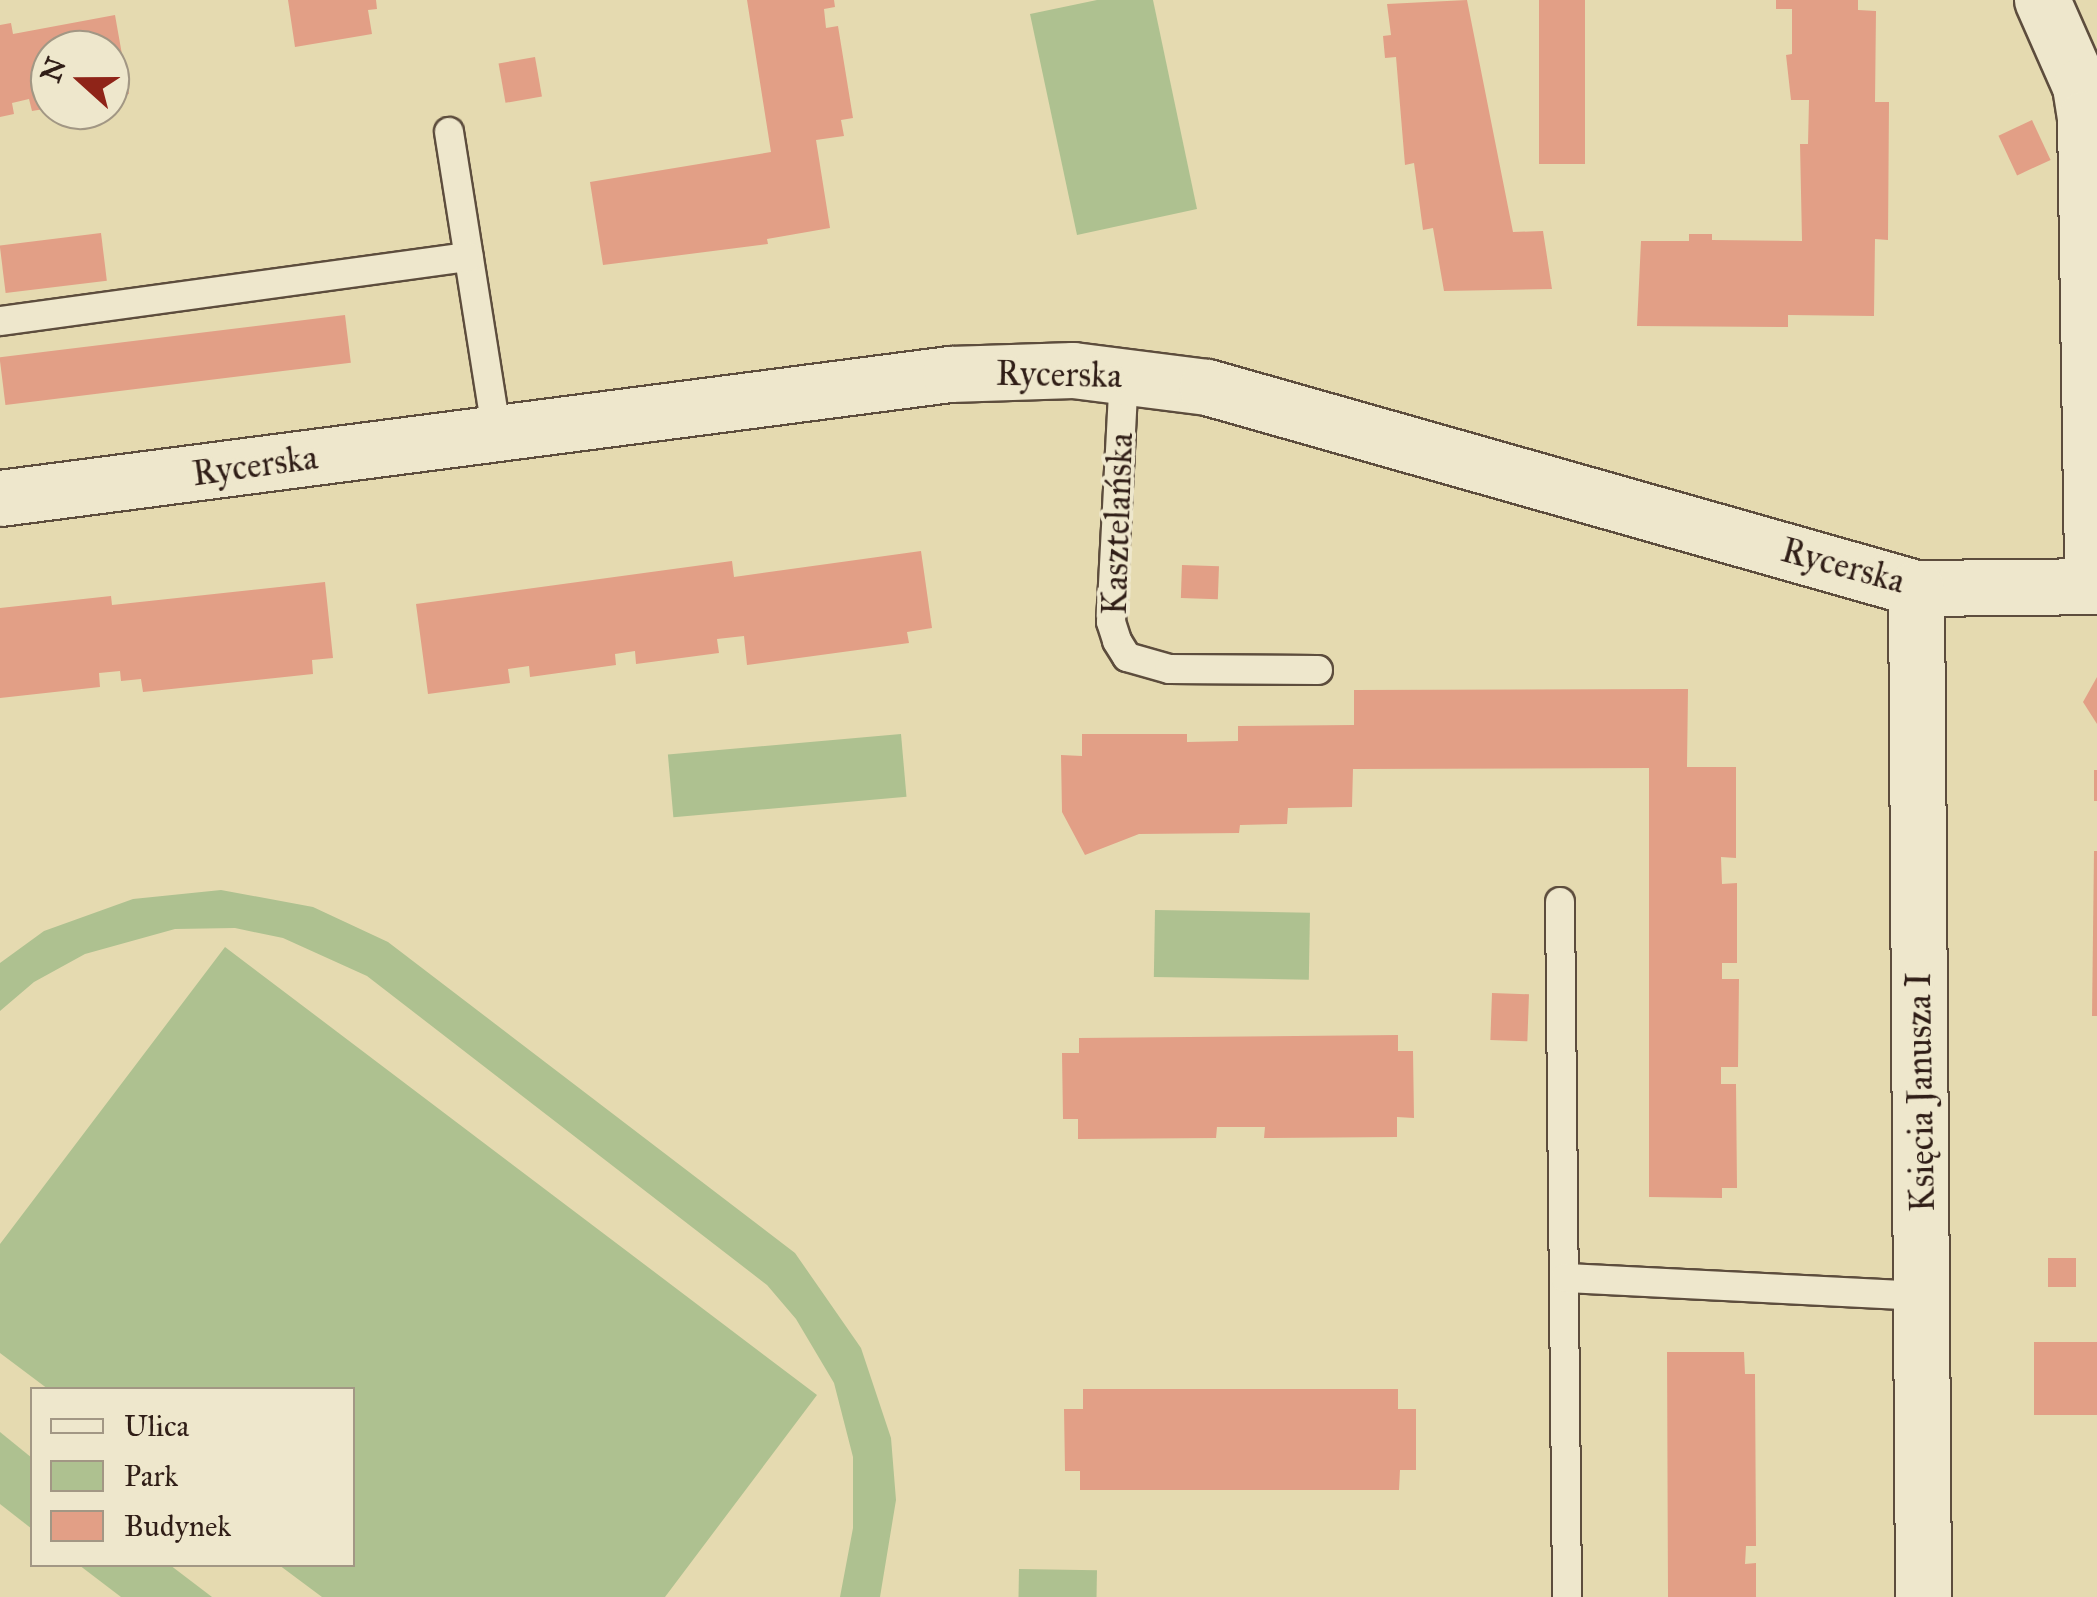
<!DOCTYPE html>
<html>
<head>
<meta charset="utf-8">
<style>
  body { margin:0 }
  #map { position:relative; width:2097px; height:1597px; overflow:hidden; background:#e5dab0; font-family:"IM FELL Great Primer",serif }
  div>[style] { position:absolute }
  .green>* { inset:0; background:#aec190; transform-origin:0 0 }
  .building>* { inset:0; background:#e29f86; transform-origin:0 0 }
  .roads { filter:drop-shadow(2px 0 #5d4d3d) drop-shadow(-2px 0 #5d4d3d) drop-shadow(0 2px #5d4d3d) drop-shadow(0 -2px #5d4d3d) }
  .lane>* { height:28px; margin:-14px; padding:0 14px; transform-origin:14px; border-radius:14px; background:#eee7cc }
  .street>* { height:55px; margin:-27.5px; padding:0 27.5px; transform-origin:27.5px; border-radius:27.5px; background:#eee7cc }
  span { translate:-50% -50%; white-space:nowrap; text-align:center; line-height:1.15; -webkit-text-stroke:8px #eee7cc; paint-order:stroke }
  .street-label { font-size:35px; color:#301e17 }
  .legend { position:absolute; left:30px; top:1387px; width:325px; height:180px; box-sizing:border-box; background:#eee7cc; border:2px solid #a29784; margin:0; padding:12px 18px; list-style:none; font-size:30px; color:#301e17 }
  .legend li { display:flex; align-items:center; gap:20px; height:50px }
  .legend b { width:50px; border:2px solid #a29784 }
  .north { position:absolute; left:30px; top:30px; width:100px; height:100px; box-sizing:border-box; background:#eee7cc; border:2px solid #a29784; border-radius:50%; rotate:291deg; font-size:28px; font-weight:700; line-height:40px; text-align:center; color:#301e17 }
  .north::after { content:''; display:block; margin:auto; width:35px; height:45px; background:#8f2418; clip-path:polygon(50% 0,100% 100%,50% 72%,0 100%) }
</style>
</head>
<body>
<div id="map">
  <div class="green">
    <i style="clip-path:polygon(1097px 0,1153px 0,1197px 209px,1077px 235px,1030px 14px)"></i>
    <i style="left:901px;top:734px;width:63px;height:234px;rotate:85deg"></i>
    <i style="clip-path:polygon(221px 890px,313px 907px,388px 942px,795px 1253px,861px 1348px,891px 1438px,896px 1500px,880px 1597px,840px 1597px,853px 1528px,853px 1457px,834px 1383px,796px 1319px,767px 1285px,367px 976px,283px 938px,235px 928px,175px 929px,85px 954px,34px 982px,0 1011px,0 963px,44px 931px,133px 899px)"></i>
    <i style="left:1155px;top:910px;width:155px;height:67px;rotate:1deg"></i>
    <i style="clip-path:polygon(225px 947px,817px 1395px,665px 1597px,322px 1597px,279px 1565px,352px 1564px,352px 1390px,48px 1389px,0 1353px,0 1244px)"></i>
    <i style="clip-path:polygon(0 1432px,32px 1458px,32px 1529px,0 1504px)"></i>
    <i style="clip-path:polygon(79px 1565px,170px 1565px,212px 1597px,121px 1597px)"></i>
    <i style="left:1019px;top:1569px;width:78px;height:28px;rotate:1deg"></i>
  </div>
  <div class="building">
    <i style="clip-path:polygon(288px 0,376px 0,377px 9px,368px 10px,372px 34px,295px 47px)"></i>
    <i style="clip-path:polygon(747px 0,834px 0,835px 7px,824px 9px,826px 28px,838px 26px,853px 118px,841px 120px,844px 136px,816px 140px,830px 228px,767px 239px,768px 244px,603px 265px,590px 182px,771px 152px)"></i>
    <i style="clip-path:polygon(1467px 0,1513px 232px,1543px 231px,1552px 289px,1444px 291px,1433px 228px,1423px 230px,1414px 163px,1405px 165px,1396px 57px,1385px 58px,1383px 36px,1391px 35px,1387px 4px)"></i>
    <i style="left:1539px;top:0;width:46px;height:164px"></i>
    <i style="clip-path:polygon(1776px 0,1858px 0,1858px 10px,1876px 11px,1875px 102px,1889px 102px,1888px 240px,1875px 239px,1874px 316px,1788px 315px,1788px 327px,1637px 326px,1641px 241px,1689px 241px,1689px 234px,1712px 234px,1712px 240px,1802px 241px,1800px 144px,1808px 144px,1809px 100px,1791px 100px,1786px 55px,1792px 54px,1792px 9px,1776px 9px)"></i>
    <i style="clip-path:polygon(115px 15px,129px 94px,110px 97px,110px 50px,50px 50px,50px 108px,32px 111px,29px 99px,12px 103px,14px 114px,0 117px,0 25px,11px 23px,13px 34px)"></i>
    <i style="left:535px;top:57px;width:40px;height:37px;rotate:80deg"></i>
    <i style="left:2032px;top:120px;width:44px;height:37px;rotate:65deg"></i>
    <i style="left:101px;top:233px;width:48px;height:102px;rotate:83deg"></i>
    <i style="left:345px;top:315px;width:48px;height:348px;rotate:83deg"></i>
    <i style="clip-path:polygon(921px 551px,932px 628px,907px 632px,909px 643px,747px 665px,744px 636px,717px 639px,719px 653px,636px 664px,635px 651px,615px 654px,616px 665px,530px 677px,529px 666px,508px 669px,510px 683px,428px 694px,416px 604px,732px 561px,734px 577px)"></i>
    <i style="left:1182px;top:565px;width:37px;height:33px;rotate:2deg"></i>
    <i style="clip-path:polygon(325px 582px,333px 658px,312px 660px,313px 674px,143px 692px,141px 679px,121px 681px,120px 671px,99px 673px,100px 687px,0 698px,0 608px,111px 596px,112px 605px)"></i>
    <i style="clip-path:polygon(2097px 677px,2097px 724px,2083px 702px)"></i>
    <i style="clip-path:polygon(1688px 689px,1687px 767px,1736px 767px,1736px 858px,1721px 857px,1722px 884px,1737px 883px,1737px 963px,1722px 963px,1722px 979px,1739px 979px,1738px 1067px,1721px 1067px,1721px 1084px,1736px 1084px,1737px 1188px,1722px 1188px,1722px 1198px,1649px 1197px,1649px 768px,1353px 769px,1352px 807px,1288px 808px,1287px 824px,1240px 825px,1239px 833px,1139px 834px,1085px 855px,1062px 812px,1061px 755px,1082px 756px,1082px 734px,1187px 734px,1187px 742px,1238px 741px,1238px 726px,1354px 725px,1354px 690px)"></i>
    <i style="left:2094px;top:770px;width:3px;height:31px"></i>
    <i style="clip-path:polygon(2094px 851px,2097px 851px,2097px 1016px,2092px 1016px)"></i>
    <i style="left:1492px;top:993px;width:37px;height:47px;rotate:2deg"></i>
    <i style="clip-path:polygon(1398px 1035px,1398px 1051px,1413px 1051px,1414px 1118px,1397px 1117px,1397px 1137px,1264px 1138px,1265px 1127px,1217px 1127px,1216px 1138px,1078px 1139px,1078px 1119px,1063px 1119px,1062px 1053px,1079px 1053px,1079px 1038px)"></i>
    <i style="left:2048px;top:1258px;width:28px;height:29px"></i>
    <i style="left:2034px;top:1342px;width:63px;height:73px"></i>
    <i style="clip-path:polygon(1667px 1352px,1744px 1352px,1745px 1374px,1755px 1374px,1756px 1546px,1746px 1546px,1745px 1564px,1756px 1563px,1756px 1597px,1668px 1597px)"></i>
    <i style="clip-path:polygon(1083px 1389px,1398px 1389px,1398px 1409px,1416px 1409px,1416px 1470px,1400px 1470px,1399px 1490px,1080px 1490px,1080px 1471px,1065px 1471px,1064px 1409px,1083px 1409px)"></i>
  </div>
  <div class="roads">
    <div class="lane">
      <i style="left:449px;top:132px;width:306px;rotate:81deg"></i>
      <i style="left:0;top:321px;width:473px;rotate:-7.8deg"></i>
      <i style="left:1124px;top:374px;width:248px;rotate:93deg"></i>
      <i style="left:1111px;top:622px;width:20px;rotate:72deg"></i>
      <i style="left:1117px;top:641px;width:19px;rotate:58deg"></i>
      <i style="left:1127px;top:657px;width:44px;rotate:15.9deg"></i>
      <i style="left:1169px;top:669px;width:149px;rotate:0.4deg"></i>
      <i style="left:1560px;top:902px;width:695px;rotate:89.42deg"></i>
      <i style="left:1566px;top:1278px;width:357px;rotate:2.9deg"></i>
    </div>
    <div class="street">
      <i style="left:2042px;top:0;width:94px;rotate:66.2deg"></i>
      <i style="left:2080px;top:86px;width:32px;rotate:81deg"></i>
      <i style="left:2085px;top:118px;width:468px;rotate:89.1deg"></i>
      <i style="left:0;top:498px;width:958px;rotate:-7.44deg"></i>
      <i style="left:950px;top:374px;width:123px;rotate:-1.9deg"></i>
      <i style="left:1073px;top:370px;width:135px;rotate:7.2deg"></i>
      <i style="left:1207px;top:387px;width:737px;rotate:15.83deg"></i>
      <i style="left:1916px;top:588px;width:181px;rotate:-0.6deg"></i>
      <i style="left:1916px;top:588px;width:1009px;rotate:89.6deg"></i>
    </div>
  </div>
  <div class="street-label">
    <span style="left:1059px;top:375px;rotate:1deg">Rycerska</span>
    <span style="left:255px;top:466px;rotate:-8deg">Rycerska</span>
    <span style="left:1118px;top:524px;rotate:-88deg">Kasztelańska</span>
    <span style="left:1843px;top:566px;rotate:15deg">Rycerska</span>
    <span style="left:1921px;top:1092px;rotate:-91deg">Księcia Janusza I</span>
  </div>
  <ul class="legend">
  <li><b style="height:12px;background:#eee7cc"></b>Ulica</li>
  <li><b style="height:28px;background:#aec190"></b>Park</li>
  <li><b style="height:28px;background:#e29f86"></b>Budynek</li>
  </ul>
  <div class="north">N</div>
</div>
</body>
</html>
